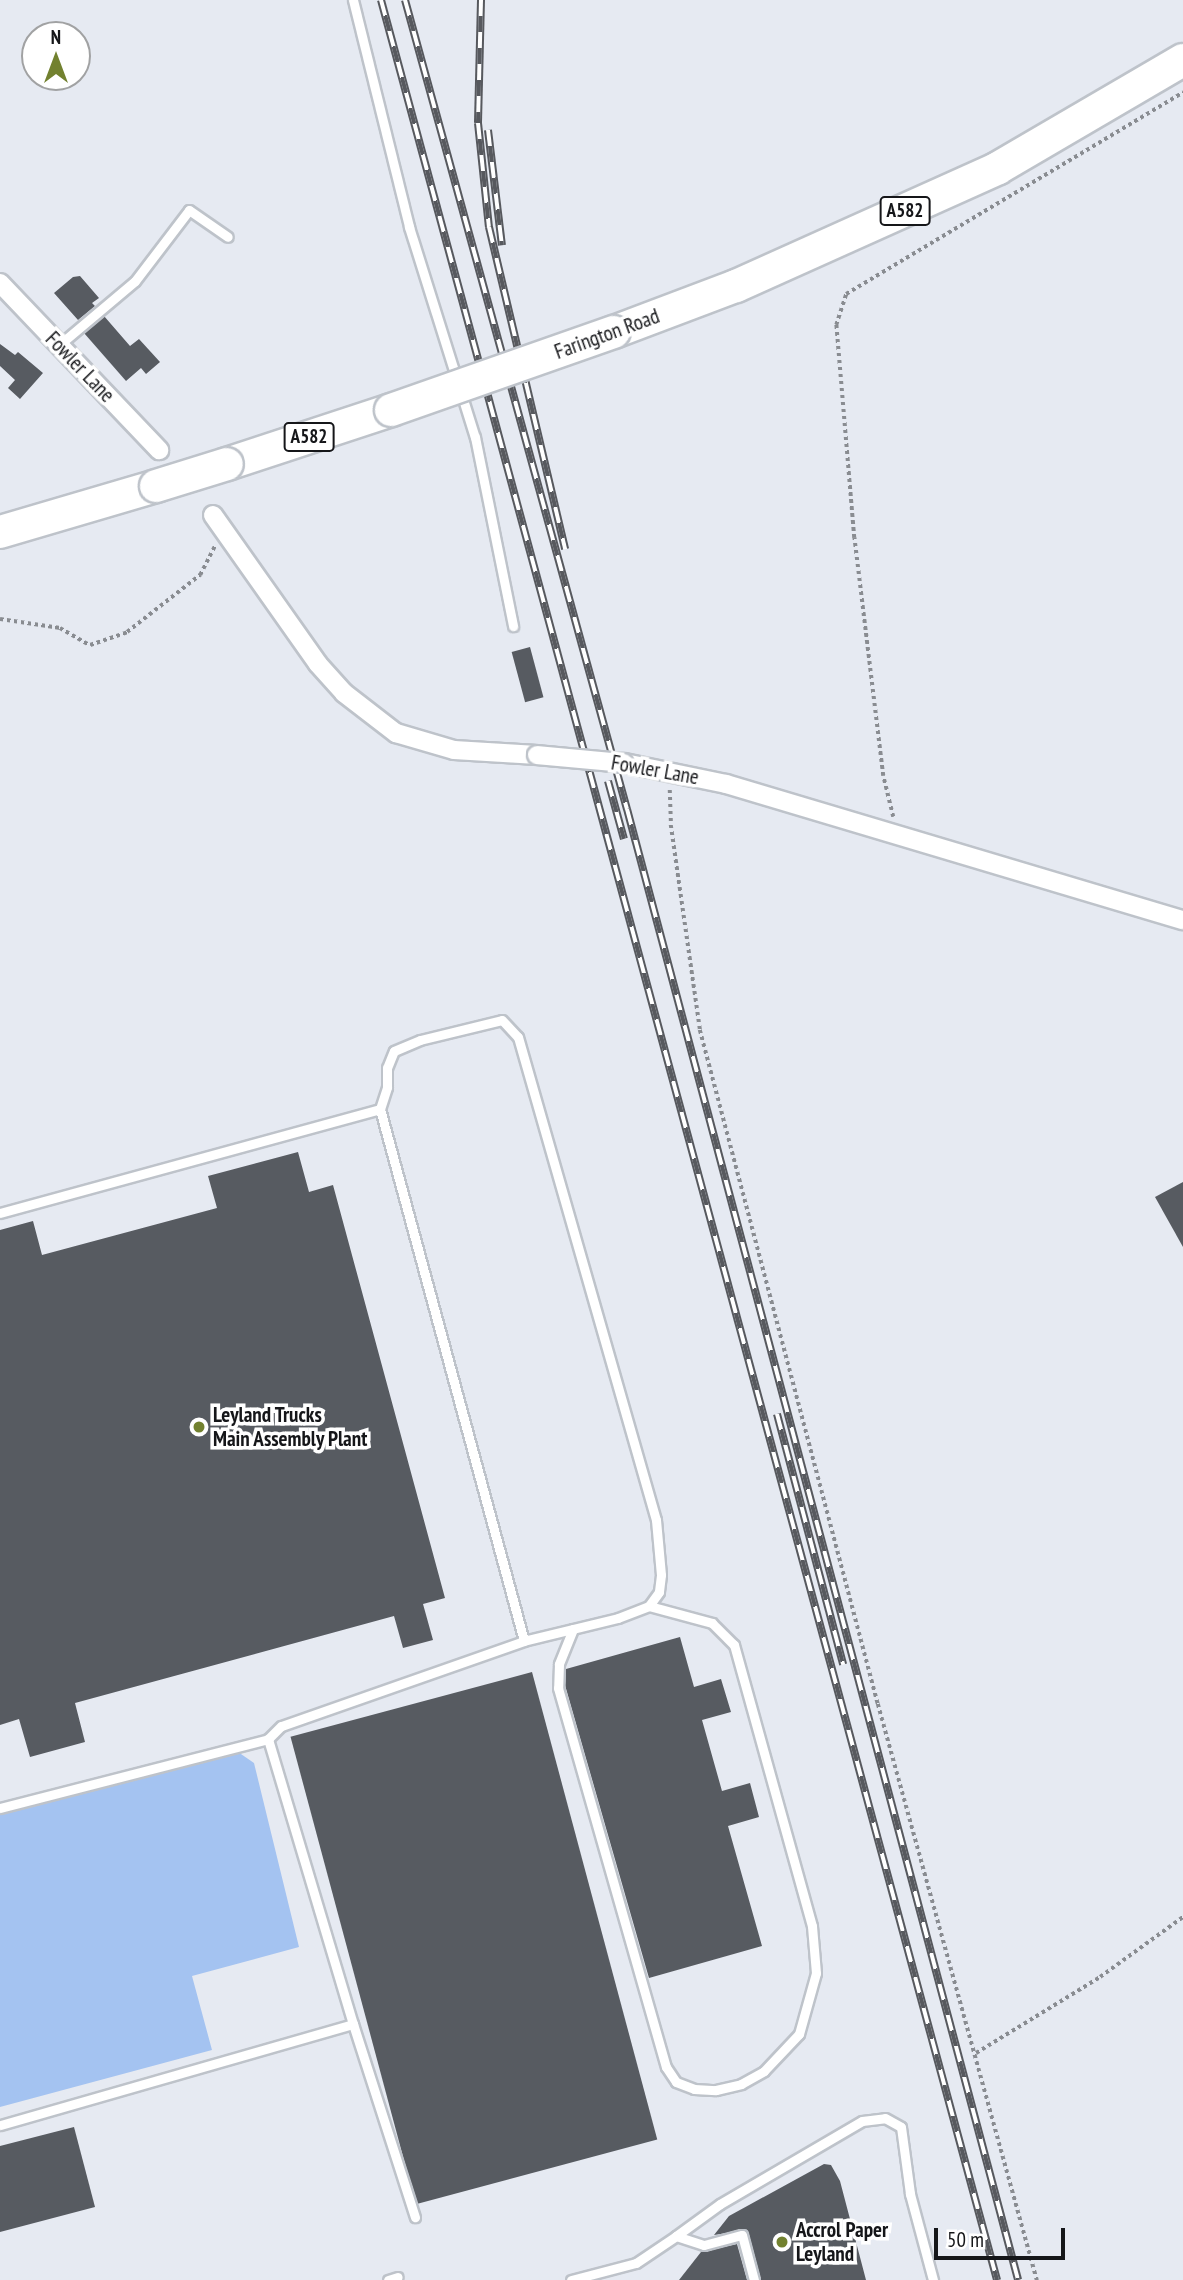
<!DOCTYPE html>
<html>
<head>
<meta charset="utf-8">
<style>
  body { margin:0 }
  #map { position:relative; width:1183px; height:2280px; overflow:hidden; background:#e6eaf2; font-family:"PT Sans Narrow",sans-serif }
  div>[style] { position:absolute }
  .green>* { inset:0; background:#a4c3f1 }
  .building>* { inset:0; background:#575b61; transform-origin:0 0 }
  .path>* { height:3.5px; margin-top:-1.75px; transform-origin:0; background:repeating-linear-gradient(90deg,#898c91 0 3.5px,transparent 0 7px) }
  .roads { filter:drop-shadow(2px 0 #bec3ca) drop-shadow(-2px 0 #bec3ca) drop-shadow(0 2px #bec3ca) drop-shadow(0 -2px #bec3ca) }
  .lane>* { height:9px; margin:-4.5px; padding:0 4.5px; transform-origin:4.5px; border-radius:4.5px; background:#fff }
  .street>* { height:18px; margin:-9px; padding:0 9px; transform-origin:9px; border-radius:9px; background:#fff }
  .highway>* { height:32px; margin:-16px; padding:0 16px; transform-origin:16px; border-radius:16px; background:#fff }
  .rail>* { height:8px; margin-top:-4px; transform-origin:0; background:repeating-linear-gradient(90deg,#fff 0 16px,#57595e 0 32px); box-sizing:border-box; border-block:2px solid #57595e }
  .bridges { filter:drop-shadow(2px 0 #bec3ca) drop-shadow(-2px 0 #bec3ca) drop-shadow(0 2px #bec3ca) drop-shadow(0 -2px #bec3ca) }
  .street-bridge>* { height:18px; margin:-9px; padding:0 9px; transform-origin:9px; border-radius:9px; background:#fff }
  .highway-bridge>* { height:32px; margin:-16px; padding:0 16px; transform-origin:16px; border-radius:16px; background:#fff }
  .dots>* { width:19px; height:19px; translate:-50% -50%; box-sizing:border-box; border:4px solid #fff; border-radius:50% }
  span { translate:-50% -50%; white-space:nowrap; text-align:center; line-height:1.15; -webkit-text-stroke:7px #fff; paint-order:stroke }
  .shield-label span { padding:2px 5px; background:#fff; border:2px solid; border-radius:5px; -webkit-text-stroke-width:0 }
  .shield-label { font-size:19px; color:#151619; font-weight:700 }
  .street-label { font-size:21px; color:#151619 }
  .poi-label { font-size:21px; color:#151619; font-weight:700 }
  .left { translate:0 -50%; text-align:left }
  .north { position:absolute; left:21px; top:21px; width:70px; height:70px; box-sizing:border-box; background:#fff; border:2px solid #a1a2a3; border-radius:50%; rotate:0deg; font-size:19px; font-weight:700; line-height:28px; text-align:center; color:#151619 }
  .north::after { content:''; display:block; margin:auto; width:24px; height:32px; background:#72812f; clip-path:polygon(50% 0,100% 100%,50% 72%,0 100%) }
  .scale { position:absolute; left:934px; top:2228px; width:131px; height:32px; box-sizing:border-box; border:4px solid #151619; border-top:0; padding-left:9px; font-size:21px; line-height:24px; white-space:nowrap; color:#151619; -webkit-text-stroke:5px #fff; paint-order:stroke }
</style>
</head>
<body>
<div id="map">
  <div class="green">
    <i style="clip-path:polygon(238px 1752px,254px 1763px,299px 1947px,192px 1976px,212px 2050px,0 2107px,0 1813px)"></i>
  </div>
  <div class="building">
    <i style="clip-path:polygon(80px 276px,99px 298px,92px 303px,95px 306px,78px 320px,54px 293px,73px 277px)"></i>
    <i style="clip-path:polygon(104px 316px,130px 346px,139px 339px,160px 362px,146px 374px,141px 368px,126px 381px,84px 333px)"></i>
    <i style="clip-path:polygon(0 344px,15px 355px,18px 352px,43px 373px,20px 399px,8px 388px,15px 380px,0 366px)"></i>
    <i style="left:530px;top:647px;width:52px;height:19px;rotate:75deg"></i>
    <i style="clip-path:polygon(298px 1152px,309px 1192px,333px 1185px,445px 1598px,423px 1604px,433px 1640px,403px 1648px,394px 1616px,75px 1703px,85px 1742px,30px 1757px,19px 1719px,0 1725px,0 1230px,33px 1221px,42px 1255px,217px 1208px,208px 1176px)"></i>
    <i style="clip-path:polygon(1183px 1182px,1183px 1247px,1155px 1197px)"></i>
    <i style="clip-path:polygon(680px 1637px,694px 1687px,721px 1679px,731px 1712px,702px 1720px,722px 1791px,750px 1783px,759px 1817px,728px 1826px,762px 1946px,649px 1978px,565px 1685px,566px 1669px)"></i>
    <i style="left:532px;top:1672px;width:484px;height:250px;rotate:75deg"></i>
    <i style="clip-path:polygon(74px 2127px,95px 2207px,0 2232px,0 2146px)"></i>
    <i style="clip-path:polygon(824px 2164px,831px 2165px,840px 2181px,866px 2280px,761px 2280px,746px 2230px,714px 2235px,729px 2216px)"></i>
    <i style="clip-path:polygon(737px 2244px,747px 2280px,679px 2280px,701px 2252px)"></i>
  </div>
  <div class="path">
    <i style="left:0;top:619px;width:61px;rotate:8.5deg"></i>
    <i style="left:60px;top:628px;width:34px;rotate:30deg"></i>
    <i style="left:90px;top:645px;width:39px;rotate:-19deg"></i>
    <i style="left:127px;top:632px;width:93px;rotate:-38deg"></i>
    <i style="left:200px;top:575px;width:34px;rotate:-63deg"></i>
    <i style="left:670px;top:790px;width:35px;rotate:88deg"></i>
    <i style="left:671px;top:825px;width:207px;rotate:81.9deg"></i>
    <i style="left:700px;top:1030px;width:697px;rotate:75.21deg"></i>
    <i style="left:878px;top:1704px;width:598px;rotate:74.57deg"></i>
    <i style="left:893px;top:817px;width:42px;rotate:-103.7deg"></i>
    <i style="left:883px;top:776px;width:240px;rotate:-96.9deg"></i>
    <i style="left:854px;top:538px;width:214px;rotate:-94.8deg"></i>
    <i style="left:836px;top:325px;width:33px;rotate:-72deg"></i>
    <i style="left:846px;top:294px;width:393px;rotate:-30.9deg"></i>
    <i style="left:976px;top:2053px;width:145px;rotate:-31.5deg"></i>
    <i style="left:1100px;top:1977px;width:102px;rotate:-35.9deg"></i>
  </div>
  <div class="roads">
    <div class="lane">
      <i style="left:353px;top:0;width:234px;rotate:76.1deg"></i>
      <i style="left:409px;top:227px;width:220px;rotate:72.6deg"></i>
      <i style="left:475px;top:437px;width:193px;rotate:78.6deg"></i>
      <i style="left:59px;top:345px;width:99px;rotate:-40.1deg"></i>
      <i style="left:135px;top:281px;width:89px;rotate:-52.7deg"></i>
      <i style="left:189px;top:210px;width:47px;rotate:34.7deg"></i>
      <i style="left:380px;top:1109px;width:23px;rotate:-72deg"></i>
      <i style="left:387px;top:1087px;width:19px;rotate:-90deg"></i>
      <i style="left:387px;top:1068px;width:18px;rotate:-68deg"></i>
      <i style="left:394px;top:1051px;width:28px;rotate:-23deg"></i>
      <i style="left:420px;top:1040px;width:84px;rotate:-13.7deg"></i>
      <i style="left:502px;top:1020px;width:23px;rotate:47deg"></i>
      <i style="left:518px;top:1037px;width:502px;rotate:74.05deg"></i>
      <i style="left:656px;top:1520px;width:55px;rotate:84.8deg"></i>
      <i style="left:661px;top:1575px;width:17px;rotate:97deg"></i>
      <i style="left:659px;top:1592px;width:17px;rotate:126deg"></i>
      <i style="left:649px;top:1606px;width:33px;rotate:159deg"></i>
      <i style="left:618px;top:1618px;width:97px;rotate:166.3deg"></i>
      <i style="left:0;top:1213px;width:394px;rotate:-15.3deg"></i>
      <i style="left:380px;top:1109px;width:551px;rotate:74.85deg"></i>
      <i style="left:524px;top:1641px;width:257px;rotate:160.7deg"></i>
      <i style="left:281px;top:1726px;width:18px;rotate:135deg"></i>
      <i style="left:573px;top:1629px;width:38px;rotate:112deg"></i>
      <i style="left:559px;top:1664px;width:24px;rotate:92deg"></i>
      <i style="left:558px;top:1688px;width:394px;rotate:74.1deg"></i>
      <i style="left:666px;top:2067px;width:18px;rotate:56deg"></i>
      <i style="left:676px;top:2082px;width:19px;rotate:21deg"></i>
      <i style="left:694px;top:2089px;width:22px;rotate:3deg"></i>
      <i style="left:716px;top:2090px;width:26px;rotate:-13deg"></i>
      <i style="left:741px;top:2084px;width:26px;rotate:-29deg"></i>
      <i style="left:764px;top:2071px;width:51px;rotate:-46.6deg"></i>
      <i style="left:799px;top:2034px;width:63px;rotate:-74.4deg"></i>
      <i style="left:816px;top:1973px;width:47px;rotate:-94.9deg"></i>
      <i style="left:812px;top:1926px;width:292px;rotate:-105.5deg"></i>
      <i style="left:734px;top:1645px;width:31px;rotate:-135deg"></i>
      <i style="left:712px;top:1623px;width:65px;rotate:-164.9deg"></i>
      <i style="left:0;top:1808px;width:277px;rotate:-14.4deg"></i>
      <i style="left:268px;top:1739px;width:297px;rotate:73.4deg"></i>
      <i style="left:353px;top:2024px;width:367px;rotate:164deg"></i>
      <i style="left:353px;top:2024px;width:203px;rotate:72.2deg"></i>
      <i style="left:676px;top:2236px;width:54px;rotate:-36deg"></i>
      <i style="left:720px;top:2204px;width:164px;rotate:-30.3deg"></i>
      <i style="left:862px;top:2121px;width:23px;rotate:-7deg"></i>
      <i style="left:885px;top:2118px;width:18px;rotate:29deg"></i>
      <i style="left:901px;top:2127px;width:68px;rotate:82.3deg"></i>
      <i style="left:910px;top:2194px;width:89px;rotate:75deg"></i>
      <i style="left:388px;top:2280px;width:10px;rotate:-17deg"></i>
      <i style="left:571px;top:2280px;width:67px;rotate:-14.7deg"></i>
      <i style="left:636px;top:2263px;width:48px;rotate:-34deg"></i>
      <i style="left:676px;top:2236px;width:29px;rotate:18deg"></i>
      <i style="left:704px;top:2245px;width:39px;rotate:-15deg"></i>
      <i style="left:742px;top:2235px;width:47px;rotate:75.1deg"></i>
    </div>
    <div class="street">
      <i style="left:0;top:283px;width:231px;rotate:46.4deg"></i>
      <i style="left:213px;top:515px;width:182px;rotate:54.8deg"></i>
      <i style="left:318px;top:664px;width:39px;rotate:48deg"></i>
      <i style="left:344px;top:693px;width:66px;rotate:37.6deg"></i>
      <i style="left:396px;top:733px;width:60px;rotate:16.3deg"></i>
      <i style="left:454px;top:750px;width:83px;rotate:3.4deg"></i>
      <i style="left:624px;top:763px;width:104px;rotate:11.6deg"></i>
      <i style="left:726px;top:784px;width:477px;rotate:16.6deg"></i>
    </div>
    <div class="highway">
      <i style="left:614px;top:332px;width:130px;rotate:-20.7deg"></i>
      <i style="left:736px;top:286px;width:287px;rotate:-24.2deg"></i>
      <i style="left:998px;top:168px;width:214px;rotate:-30.3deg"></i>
      <i style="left:227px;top:464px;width:173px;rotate:-18.2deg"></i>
      <i style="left:0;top:532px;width:163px;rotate:-16.4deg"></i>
    </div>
  </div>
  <div class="rail">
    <i style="left:381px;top:0;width:2362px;rotate:74.88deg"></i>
    <i style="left:405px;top:0;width:839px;rotate:74.66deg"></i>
    <i style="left:627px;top:809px;width:1522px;rotate:75.11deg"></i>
    <i style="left:481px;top:0;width:123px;rotate:91.4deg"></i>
    <i style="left:478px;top:123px;width:105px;rotate:84deg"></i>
    <i style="left:489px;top:227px;width:331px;rotate:76.7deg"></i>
    <i style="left:488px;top:130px;width:116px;rotate:83.1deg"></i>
    <i style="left:608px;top:781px;width:60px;rotate:74.6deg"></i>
    <i style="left:777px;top:1414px;width:259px;rotate:75.2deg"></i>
  </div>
  <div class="bridges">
    <div class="street-bridge">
      <i style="left:537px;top:755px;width:87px;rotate:5.3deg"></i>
    </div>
    <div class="highway-bridge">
      <i style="left:391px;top:410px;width:236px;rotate:-19.3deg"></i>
      <i style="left:156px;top:486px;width:74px;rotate:-17.2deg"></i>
    </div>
  </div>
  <div class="dots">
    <i style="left:199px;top:1427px;background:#72812f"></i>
    <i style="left:782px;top:2242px;background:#72812f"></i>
  </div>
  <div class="shield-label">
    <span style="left:905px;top:211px">A582</span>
    <span style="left:309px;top:437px">A582</span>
  </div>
  <div class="street-label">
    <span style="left:607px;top:334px;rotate:-20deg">Farington Road</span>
    <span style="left:80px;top:367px;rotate:46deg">Fowler Lane</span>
    <span style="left:655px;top:770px;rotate:10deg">Fowler Lane</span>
  </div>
  <div class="poi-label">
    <span class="left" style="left:213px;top:1427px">Leyland Trucks<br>Main Assembly Plant</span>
    <span class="left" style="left:796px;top:2242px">Accrol Paper<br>Leyland</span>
  </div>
  <div class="north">N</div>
  <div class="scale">50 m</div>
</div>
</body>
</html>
